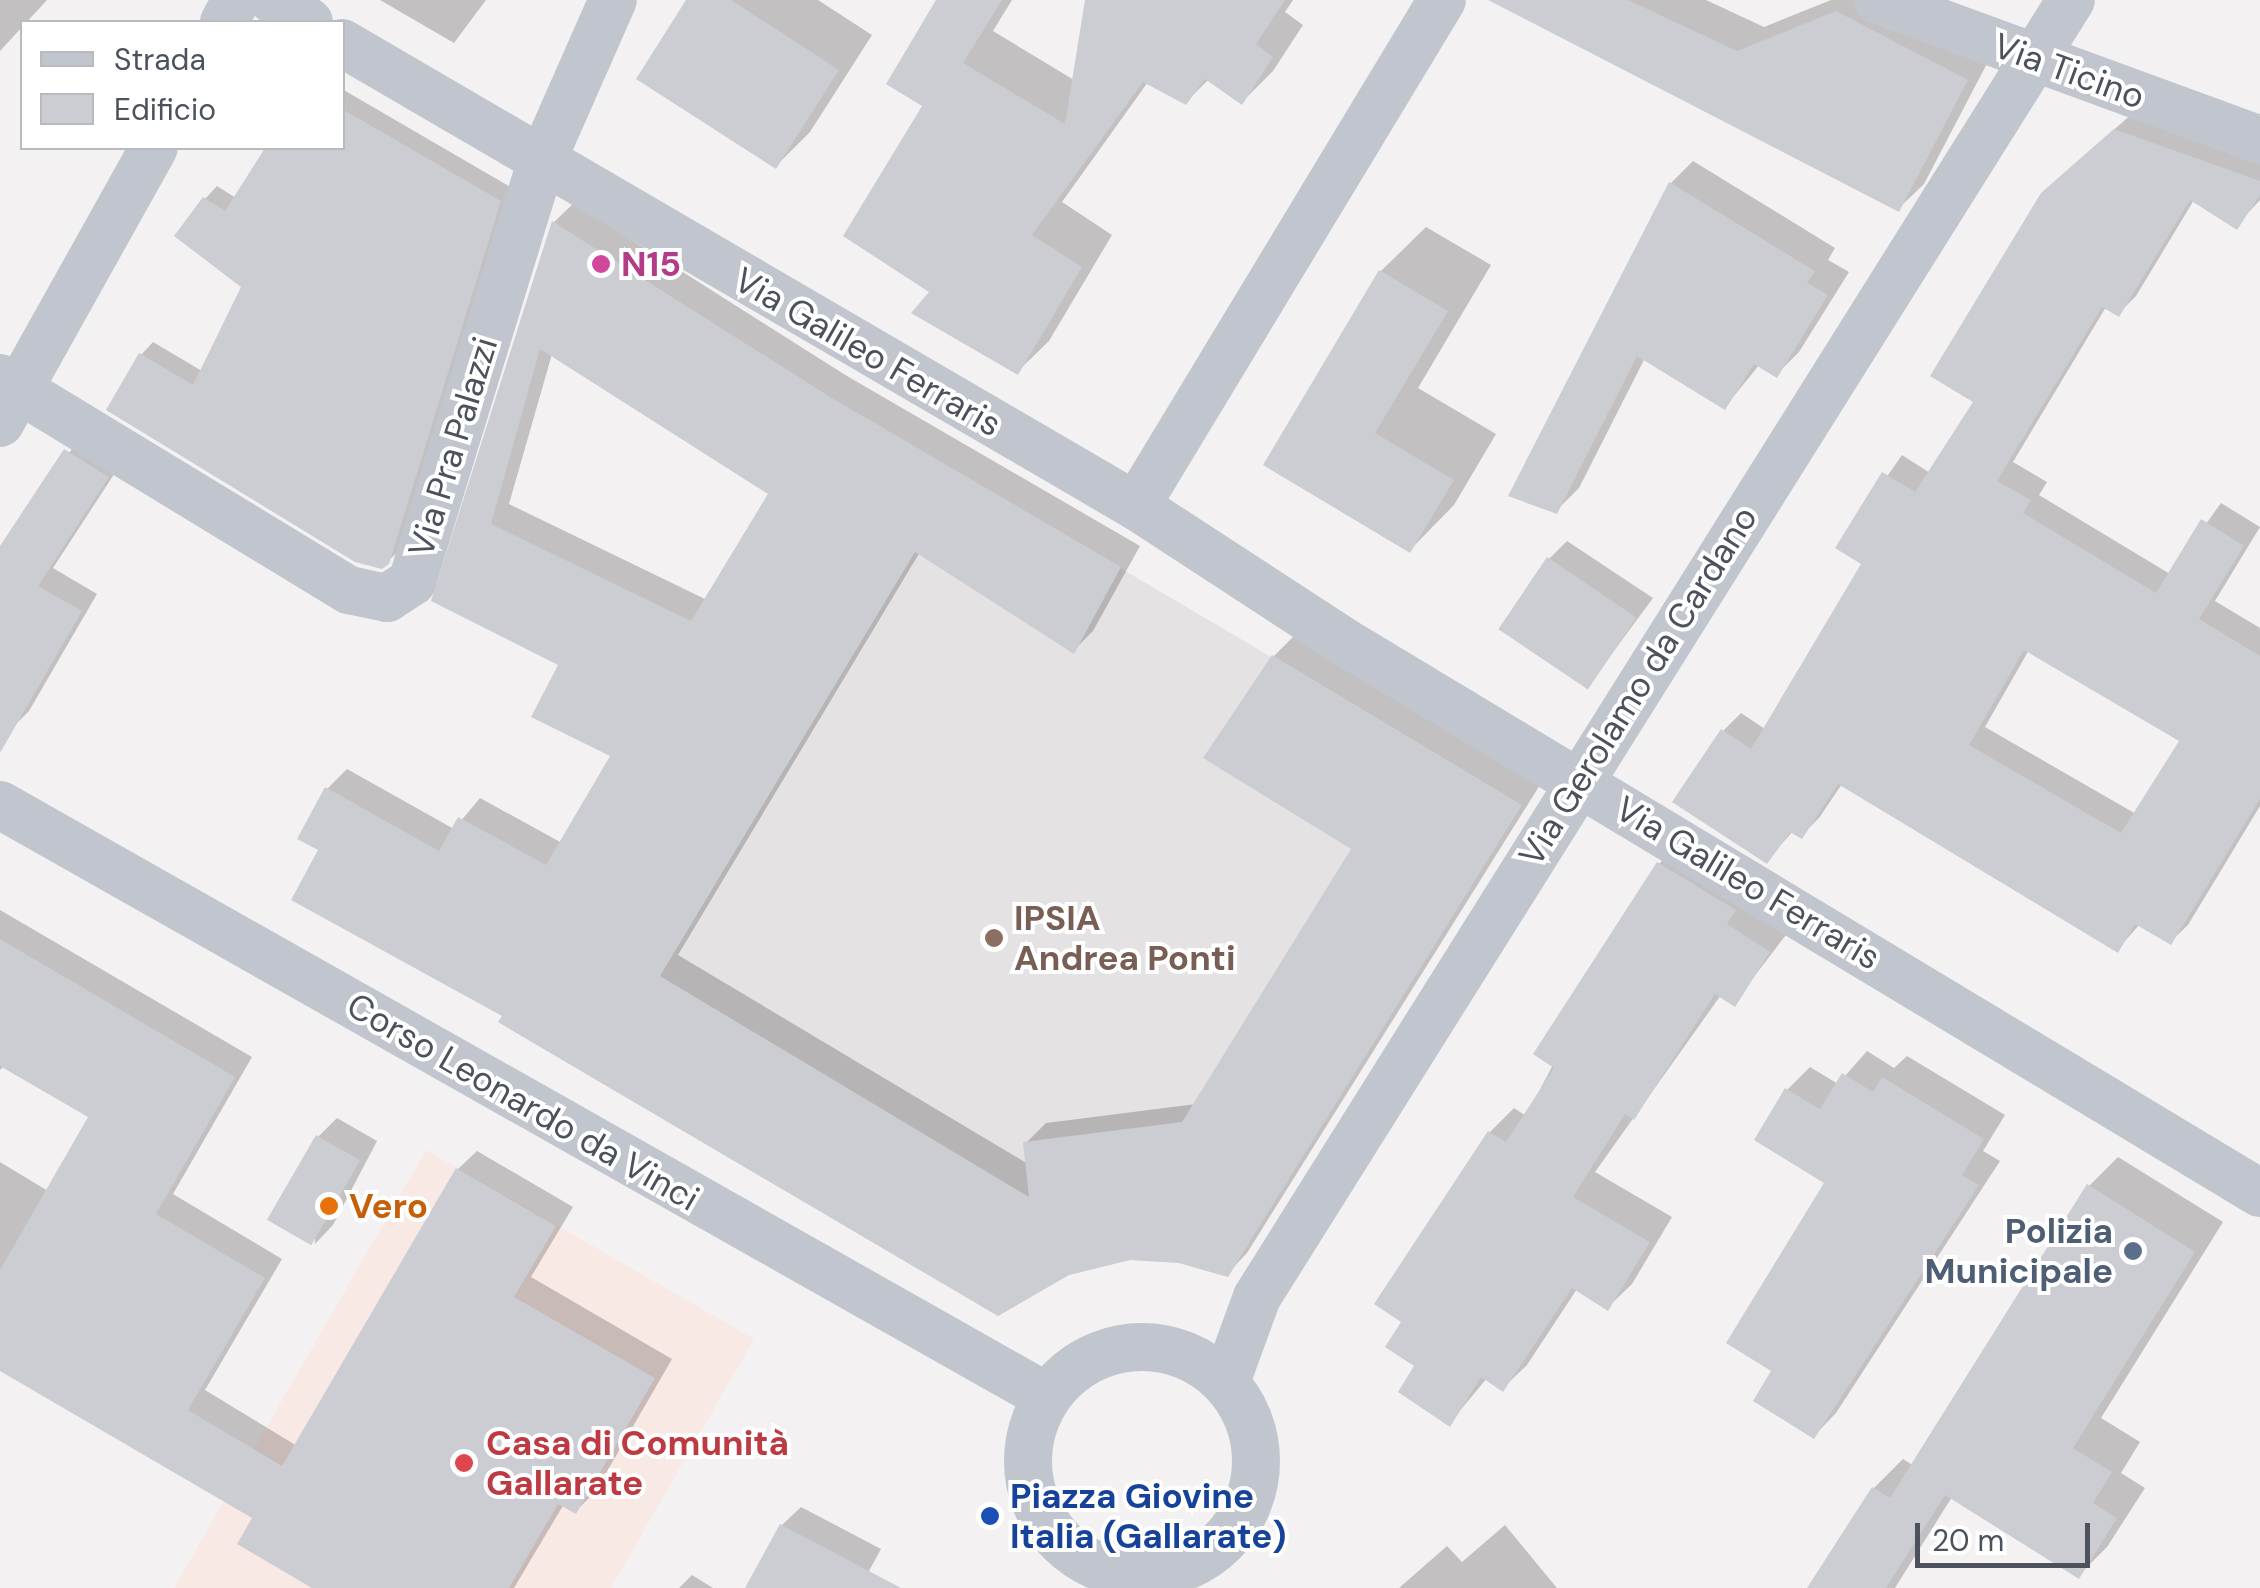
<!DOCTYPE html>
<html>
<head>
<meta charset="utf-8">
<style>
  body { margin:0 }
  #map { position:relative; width:2260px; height:1588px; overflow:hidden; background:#f3f1f1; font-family:"DM Sans",sans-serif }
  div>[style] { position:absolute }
  .education>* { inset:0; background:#e4e2e2 }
  .medical>* { inset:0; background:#f9e9e5 }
  .shadow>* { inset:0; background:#0003 }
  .building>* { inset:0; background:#cbcdd3; transform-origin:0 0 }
  .minor>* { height:48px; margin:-24px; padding:0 24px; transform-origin:24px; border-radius:24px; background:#c1c6ce }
  .minor>.ring { margin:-24px; padding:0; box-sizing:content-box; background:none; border:48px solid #c1c6ce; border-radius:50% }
  .dots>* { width:28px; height:28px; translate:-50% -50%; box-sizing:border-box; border:5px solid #fff; border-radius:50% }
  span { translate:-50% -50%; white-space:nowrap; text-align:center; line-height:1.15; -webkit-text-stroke:8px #fff; paint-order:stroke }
  .street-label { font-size:35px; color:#4b525c }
  .hotel-label { font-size:35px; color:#b23c85; font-weight:700 }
  .left { translate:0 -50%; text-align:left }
  .education-label { font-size:35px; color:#785e54; font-weight:700 }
  .food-label { font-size:35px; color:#c56008; font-weight:700 }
  .service-label { font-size:35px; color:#4e5e75; font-weight:700 }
  .right { translate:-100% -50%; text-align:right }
  .health-label { font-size:35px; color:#be3a42; font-weight:700 }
  .transit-label { font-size:35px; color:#164399; font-weight:700 }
  .legend { position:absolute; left:20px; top:20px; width:325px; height:130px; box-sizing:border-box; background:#fff; border:2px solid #b7babe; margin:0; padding:12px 18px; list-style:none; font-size:30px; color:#4b525c }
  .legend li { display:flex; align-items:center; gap:20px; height:50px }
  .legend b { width:50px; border:2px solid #b7babe }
  .scale { position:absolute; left:1915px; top:1523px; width:175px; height:45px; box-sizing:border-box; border:5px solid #4b525c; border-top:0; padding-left:12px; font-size:30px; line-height:35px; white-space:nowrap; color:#4b525c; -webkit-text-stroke:8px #fff; paint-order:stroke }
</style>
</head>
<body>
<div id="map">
  <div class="education">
    <i style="clip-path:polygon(827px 395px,1522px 805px,1228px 1277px,1179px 1263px,1130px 1260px,1069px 1275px,998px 1316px,498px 1022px,598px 855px,563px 836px)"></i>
  </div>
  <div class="medical">
    <i style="clip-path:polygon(426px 1150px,754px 1339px,611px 1588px,174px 1588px)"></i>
  </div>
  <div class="shadow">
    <i style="clip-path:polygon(0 0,47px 0,0 51px)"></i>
    <i style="clip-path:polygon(380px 0,486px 0,454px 43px)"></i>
    <i style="clip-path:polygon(689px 0,818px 0,872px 35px,810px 132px,776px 166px)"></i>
    <i style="clip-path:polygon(939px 0,1012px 0,993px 31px,1074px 80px,1088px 0,1293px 0,1285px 12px,1303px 25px,1273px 71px,1242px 102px,1209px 79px,1186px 102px,1148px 82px,1062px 202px,1112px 235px,1049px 341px,1017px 372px,933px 291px,926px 105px)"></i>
    <i style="clip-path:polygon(1538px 0,1706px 0,1764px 27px,1831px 0,1888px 0,1992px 54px,1924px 184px,1898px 209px)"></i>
    <i style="clip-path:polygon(342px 89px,512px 188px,401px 549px,387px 562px,141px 355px,153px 342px,202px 371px,244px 287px,205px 199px,217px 186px,236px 198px,268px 148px,342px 148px)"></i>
    <i style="clip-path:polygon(evenodd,2133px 113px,2260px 158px,2260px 200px,2236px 226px,2194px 200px,2136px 296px,2118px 314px,2106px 307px,2013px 462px,2047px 482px,2039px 495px,2170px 574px,2221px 503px,2260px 527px,2215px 601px,2260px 628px,2260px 806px,2188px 925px,2170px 942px,2140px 924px,2117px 950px,1842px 784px,1819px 818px,1801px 836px,1793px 831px,1767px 861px,1723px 731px,1741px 713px,1765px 729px,1865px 563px,1838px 547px,1902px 455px,1930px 473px,1977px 401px,2062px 175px,2133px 113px,2029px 650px,2183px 740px,2136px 814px,1985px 727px,2029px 650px)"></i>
    <i style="clip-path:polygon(1693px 161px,1835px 248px,1828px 260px,1849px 272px,1799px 352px,1777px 374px,1760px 364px,1725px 407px,1645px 358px,1579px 488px,1556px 511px,1512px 494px,1671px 183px)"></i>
    <i style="clip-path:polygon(evenodd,574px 203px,847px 376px,1140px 546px,1093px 631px,1073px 651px,920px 552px,678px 955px,1028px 1164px,1026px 1143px,1046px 1123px,1196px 1104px,1355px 848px,1274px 656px,1294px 636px,1540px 785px,1247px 1253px,1227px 1274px,505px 1015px,327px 789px,347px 769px,454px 829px,480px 798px,562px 843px,614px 754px,561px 664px,434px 599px,554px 222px,574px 203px,552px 354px,771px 493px,707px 600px,509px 504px,552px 354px)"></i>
    <i style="clip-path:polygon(1426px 227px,1491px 265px,1418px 388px,1496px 434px,1454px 505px,1410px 550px,1266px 464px,1381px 271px)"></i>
    <i style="clip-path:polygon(82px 434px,124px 459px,53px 568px,97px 594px,29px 711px,12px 728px,0 720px,0 555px)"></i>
    <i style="clip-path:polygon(1567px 541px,1653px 598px,1588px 686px,1549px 559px)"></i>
    <i style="clip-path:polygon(1683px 840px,1792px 927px,1734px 1003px,1721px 995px,1595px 1172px,1672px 1217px,1632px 1284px,1608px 1307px,1577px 1289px,1527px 1365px,1503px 1388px,1487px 1378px,1449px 1424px,1417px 1365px,1405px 1321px,1490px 1132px,1514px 1108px,1526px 1116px,1659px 864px)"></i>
    <i style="clip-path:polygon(0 910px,252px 1057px,173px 1194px,282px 1259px,205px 1390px,297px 1446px,458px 1169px,477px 1151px,573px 1207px,531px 1277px,672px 1359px,595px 1492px,576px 1511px,564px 1504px,514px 1588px,317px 1588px,255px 1517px,0 1368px,0 1162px,48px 1191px,92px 1116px,4px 1066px,0 1070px)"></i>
    <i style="clip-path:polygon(1867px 1051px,1894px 1068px,1907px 1056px,2005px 1115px,1983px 1151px,2000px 1161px,1836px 1413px,1814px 1436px,1775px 1370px,1828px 1182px,1787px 1090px,1810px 1067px,1838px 1084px)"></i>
    <i style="clip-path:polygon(337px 1118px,377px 1141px,333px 1225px,315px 1244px,318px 1137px)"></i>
    <i style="clip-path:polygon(2118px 1157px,2223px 1222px,2101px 1418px,2140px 1442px,2121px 1473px,2145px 1488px,2107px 1547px,2078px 1576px,1952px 1497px,1895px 1588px,1810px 1588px,1874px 1488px,1903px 1459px,1914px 1466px,2089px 1186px)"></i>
    <i style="clip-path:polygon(801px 1507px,881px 1549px,863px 1582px,875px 1588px,748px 1588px,782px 1525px)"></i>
    <i style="clip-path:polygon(1505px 1525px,1557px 1588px,1399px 1588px,1447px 1546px,1462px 1562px)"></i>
    <i style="clip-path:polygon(692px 1575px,713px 1588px,679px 1588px)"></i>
  </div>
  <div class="building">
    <i style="clip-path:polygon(686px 0,731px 0,839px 70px,776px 169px,636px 79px)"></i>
    <i style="clip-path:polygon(936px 0,1002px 0,963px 63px,1065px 124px,1085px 0,1285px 0,1256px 44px,1273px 57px,1242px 105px,1205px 79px,1186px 105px,1143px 82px,1032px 235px,1082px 267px,1018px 375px,911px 313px,929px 292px,843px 236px,922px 106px,886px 84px)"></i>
    <i style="clip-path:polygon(1488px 0,1628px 0,1737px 51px,1836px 11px,1968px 80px,1899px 212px)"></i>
    <i style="clip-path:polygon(342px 109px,501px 201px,389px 564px,382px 569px,355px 562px,106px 410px,139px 353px,193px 385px,241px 287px,174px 236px,203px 197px,225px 211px,265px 148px,342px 148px)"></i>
    <i style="clip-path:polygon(evenodd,2114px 129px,2260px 181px,2260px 195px,2237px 230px,2190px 200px,2119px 317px,2102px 307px,1997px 481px,2031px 500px,2023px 513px,2156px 593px,2201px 519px,2244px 546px,2199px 619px,2260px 656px,2260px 799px,2171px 945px,2135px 924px,2118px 953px,1838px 784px,1802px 839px,1790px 832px,1767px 864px,1672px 802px,1721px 729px,1751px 749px,1861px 564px,1835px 548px,1882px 472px,1915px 492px,1973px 402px,1930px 376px,2041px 193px,2114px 129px,2024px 650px,2179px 741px,2121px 833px,1969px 745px,2024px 650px)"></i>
    <i style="clip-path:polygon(1669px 182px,1815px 271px,1807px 283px,1828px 295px,1777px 378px,1754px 364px,1725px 410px,1637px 356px,1557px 514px,1508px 496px)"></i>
    <i style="clip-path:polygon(evenodd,552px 221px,827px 395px,1121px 567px,1074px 654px,915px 552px,660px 976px,1029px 1197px,1023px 1142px,1182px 1122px,1351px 849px,1203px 758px,1272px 655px,1522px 805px,1228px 1277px,1179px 1263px,1130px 1260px,1069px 1275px,998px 1316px,498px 1022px,502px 1016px,291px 900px,318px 850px,297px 839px,325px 787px,439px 851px,458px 817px,546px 865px,610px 756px,531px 717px,558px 665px,431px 601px,552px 221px,540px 349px,768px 494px,691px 621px,491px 524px,540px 349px)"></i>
    <i style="clip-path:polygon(1379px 270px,1448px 311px,1375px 433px,1454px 480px,1410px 553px,1263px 465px)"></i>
    <i style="clip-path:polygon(64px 449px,109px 477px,38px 586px,82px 611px,0 753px,0 546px)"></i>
    <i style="left:1547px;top:557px;width:108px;height:87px;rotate:34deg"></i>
    <i style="clip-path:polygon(1657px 862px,1736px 910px,1727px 924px,1770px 952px,1735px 1007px,1715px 994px,1634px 1120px,1625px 1114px,1573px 1197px,1650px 1242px,1608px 1311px,1572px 1288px,1503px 1392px,1481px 1377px,1450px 1427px,1398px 1392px,1414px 1366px,1385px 1347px,1401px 1322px,1374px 1304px,1488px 1131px,1506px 1142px,1554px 1068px,1533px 1054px)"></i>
    <i style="clip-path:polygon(0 939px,235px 1077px,156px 1214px,265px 1278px,188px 1410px,282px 1466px,456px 1168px,556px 1226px,514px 1297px,655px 1378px,576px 1514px,558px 1504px,509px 1588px,312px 1588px,237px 1544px,252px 1518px,0 1371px,0 1270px,88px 1117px,0 1066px)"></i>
    <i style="clip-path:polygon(1842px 1073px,1873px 1092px,1882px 1077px,1984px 1139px,1962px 1175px,1979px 1185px,1814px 1439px,1753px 1401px,1771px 1371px,1726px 1343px,1824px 1183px,1754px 1140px,1785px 1088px,1820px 1109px)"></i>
    <i style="left:316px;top:1135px;width:51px;height:98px;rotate:30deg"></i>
    <i style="clip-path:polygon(2087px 1184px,2195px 1252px,2073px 1448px,2112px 1472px,2093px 1503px,2117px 1518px,2079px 1579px,1945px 1495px,1886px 1588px,1807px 1588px,1872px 1487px,1890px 1498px)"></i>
    <i style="clip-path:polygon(780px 1524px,901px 1588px,745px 1588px)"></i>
  </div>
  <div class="minor">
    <i style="left:273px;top:0;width:42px;rotate:31.4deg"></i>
    <i style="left:1878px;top:0;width:407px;rotate:20.1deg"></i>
    <i style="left:224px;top:22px;width:25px;rotate:-61deg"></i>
    <i style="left:342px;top:43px;width:919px;rotate:30.25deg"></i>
    <i style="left:1136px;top:506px;width:247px;rotate:33.1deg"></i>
    <i style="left:1343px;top:641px;width:1070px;rotate:31.05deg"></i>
    <i style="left:0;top:378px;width:408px;rotate:31.3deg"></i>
    <i style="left:349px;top:590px;width:39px;rotate:12deg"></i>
    <i style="left:387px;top:598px;width:30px;rotate:-33deg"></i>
    <i style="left:412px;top:582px;width:438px;rotate:-72.9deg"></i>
    <i style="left:541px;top:163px;width:178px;rotate:-66.2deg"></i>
    <i style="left:0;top:423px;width:315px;rotate:-60.8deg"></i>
    <i style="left:1136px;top:506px;width:591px;rotate:-58.84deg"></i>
    <i style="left:0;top:805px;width:1203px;rotate:29.48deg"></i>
    <i class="ring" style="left:1028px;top:1347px;width:180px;height:180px"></i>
    <i style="left:1226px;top:1382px;width:90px;rotate:-70deg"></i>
    <i style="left:1257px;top:1297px;width:1531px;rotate:-57.89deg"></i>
  </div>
  <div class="dots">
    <i style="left:601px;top:264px;background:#d1479c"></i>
    <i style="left:994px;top:938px;background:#8d6e63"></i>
    <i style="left:329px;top:1206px;background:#e8710a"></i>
    <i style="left:2133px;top:1251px;background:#5c6f8a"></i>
    <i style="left:464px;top:1463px;background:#e0444e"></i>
    <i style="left:990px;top:1516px;background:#1a4fb4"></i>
  </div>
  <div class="street-label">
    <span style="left:2069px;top:71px;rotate:20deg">Via Ticino</span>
    <span style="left:868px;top:352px;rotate:30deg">Via Galileo Ferraris</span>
    <span style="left:453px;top:447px;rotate:-73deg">Via Pra Palazzi</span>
    <span style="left:1638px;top:686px;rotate:-58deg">Via Gerolamo da Cardano</span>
    <span style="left:1748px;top:883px;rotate:31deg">Via Galileo Ferraris</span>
    <span style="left:523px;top:1102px;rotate:30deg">Corso Leonardo da Vinci</span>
  </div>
  <div class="hotel-label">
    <span class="left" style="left:621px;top:264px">N15</span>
  </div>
  <div class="education-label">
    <span class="left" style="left:1014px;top:938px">IPSIA<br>Andrea Ponti</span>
  </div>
  <div class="food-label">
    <span class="left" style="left:349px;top:1206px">Vero</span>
  </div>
  <div class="service-label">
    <span class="right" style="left:2113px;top:1251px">Polizia<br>Municipale</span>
  </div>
  <div class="health-label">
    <span class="left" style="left:486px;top:1463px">Casa di Comunità<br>Gallarate</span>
  </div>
  <div class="transit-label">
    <span class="left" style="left:1010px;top:1516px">Piazza Giovine<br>Italia (Gallarate)</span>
  </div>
  <ul class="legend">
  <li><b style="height:12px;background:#c1c6ce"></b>Strada</li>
  <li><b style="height:28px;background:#cbcdd3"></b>Edificio</li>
  </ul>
  <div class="scale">20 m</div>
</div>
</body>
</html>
